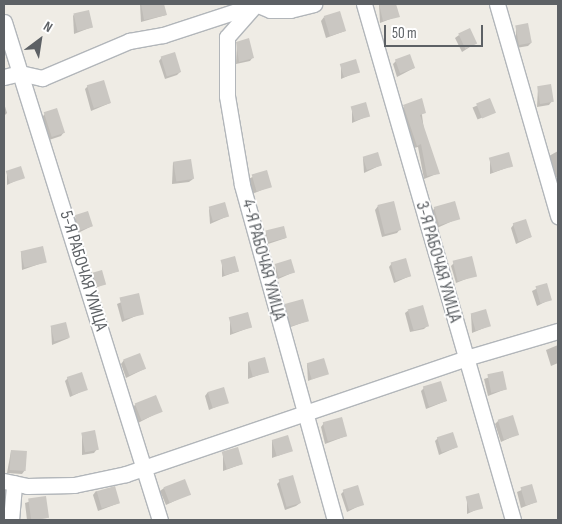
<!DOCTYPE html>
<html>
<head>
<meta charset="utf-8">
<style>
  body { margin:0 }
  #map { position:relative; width:562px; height:524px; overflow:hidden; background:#efece5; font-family:"Sofia Sans Condensed",sans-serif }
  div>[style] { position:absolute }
  .shadow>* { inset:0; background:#0003; transform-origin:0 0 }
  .building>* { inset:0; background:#cac7c2; transform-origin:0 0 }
  .roads { filter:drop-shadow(1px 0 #b2b6ba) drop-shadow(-1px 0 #b2b6ba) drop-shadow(0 1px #b2b6ba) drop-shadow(0 -1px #b2b6ba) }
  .minor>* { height:15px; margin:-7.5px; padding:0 7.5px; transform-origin:7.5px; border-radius:7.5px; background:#fff }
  span { translate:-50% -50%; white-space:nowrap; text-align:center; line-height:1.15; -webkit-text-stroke:4px #fff; paint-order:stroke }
  .street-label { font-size:18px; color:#5d6165 }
  .frame { position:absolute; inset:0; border:5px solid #5d6165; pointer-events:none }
  .north { position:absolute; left:15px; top:15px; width:50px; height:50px; -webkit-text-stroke:4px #fff; paint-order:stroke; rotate:31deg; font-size:14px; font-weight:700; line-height:20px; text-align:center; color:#5d6165 }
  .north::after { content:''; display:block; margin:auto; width:18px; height:22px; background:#5d6165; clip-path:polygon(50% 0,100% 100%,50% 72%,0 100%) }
  .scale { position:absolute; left:384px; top:25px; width:99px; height:22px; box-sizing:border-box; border:2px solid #5d6165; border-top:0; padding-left:6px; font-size:15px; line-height:18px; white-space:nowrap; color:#5d6165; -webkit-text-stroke:4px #fff; paint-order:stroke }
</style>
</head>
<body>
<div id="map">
  <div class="shadow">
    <i style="clip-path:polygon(140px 4px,163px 4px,166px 15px,141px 22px)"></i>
    <i style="clip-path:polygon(379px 4px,395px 4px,398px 16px,380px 23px)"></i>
    <i style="clip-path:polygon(73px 15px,92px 27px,74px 34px)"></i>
    <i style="clip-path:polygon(324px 17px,345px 31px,326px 38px,321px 21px)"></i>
    <i style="clip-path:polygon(516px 27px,531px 43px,528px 46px,516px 48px)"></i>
    <i style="clip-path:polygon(459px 35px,476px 43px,462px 52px,455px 38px)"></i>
    <i style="clip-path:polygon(237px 43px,253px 57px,250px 61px,236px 64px)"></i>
    <i style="clip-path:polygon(162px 57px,180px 72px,177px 75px,165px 79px,159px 61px)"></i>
    <i style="clip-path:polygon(396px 61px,414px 68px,397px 77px,393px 64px)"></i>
    <i style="clip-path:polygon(341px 65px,359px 71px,341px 79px)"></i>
    <i style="clip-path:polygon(88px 86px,110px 103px,91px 111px,85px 89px)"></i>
    <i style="clip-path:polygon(538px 87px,552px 101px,549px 105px,537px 107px)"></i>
    <i style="clip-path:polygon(420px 100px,424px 130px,439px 173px,424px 179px,418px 147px,414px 148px,400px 109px)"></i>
    <i style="left:490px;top:100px;width:13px;height:19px;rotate:67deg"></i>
    <i style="clip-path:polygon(4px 103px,7px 113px,4px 116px)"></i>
    <i style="clip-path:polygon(352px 108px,368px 116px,352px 123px)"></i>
    <i style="clip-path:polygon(45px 114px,64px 132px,61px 136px,49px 140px,42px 117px)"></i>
    <i style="clip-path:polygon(558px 151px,558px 177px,553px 178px,549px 156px)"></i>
    <i style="clip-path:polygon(363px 158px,381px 165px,364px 173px)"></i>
    <i style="clip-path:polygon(490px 159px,511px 166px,490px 174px)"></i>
    <i style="clip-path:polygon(173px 162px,193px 179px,189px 182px,172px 184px)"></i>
    <i style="clip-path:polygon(7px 171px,23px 177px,7px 185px)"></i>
    <i style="clip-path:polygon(266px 171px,271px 186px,252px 194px,248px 179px)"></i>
    <i style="clip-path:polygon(378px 206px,400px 229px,397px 233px,382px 237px,375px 210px)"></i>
    <i style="clip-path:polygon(435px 208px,459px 218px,437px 228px,431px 212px)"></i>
    <i style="clip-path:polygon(209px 209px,228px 216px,210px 224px)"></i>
    <i style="clip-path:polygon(75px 218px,92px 226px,76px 234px)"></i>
    <i style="clip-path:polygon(514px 224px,531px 237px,516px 244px,511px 228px)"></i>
    <i style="clip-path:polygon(266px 232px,286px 238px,265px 245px)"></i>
    <i style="clip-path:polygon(21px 252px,45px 262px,22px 270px)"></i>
    <i style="clip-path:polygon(222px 261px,238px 271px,222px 277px)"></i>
    <i style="clip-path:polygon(392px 263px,410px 276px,394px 283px,389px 267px)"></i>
    <i style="clip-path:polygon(454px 263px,476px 275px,456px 283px,451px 266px)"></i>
    <i style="clip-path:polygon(276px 265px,294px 272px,276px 280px)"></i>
    <i style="clip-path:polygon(93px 274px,104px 284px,93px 289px,90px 277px)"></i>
    <i style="clip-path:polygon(546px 284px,551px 299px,537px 306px,532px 291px)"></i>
    <i style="clip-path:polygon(138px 295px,143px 313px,122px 322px,117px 304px)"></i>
    <i style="clip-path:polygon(285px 305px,307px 321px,288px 328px,282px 308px)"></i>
    <i style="clip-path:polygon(409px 310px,427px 326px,424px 329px,410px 332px,405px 313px)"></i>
    <i style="clip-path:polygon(471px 314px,489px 326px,472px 333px)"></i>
    <i style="clip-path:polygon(230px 318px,251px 327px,230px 335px)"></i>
    <i style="clip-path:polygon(51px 327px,69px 338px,52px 345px)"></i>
    <i style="clip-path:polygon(558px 345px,558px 363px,551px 366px,546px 350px)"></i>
    <i style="clip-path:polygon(124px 360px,144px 369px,126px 378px,121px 364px)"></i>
    <i style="clip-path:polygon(248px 362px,267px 372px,248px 379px)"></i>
    <i style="clip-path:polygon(307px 364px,328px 373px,308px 381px)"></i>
    <i style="clip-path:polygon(502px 373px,506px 389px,488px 396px,484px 379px)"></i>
    <i style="clip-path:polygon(68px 378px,87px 389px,70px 397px,65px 381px)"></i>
    <i style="clip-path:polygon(424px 388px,446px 401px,426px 409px,421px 391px)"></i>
    <i style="clip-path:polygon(208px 392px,227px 402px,209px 410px,205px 396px)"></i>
    <i style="clip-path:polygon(135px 405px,161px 411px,138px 423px,132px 408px)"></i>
    <i style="clip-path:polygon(499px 420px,518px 434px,501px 442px,495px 424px)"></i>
    <i style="clip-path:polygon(324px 423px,346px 436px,325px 444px,321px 427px)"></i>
    <i style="clip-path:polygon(82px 433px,97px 449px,94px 453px,82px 455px)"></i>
    <i style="clip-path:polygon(438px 438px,457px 447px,439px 455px,435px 441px)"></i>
    <i style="clip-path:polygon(272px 440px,291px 451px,272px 458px)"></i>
    <i style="clip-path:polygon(11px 451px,25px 470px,22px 474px,7px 473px)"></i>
    <i style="clip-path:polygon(223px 453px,242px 464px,223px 471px)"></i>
    <i style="clip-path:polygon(280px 481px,300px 503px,296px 506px,285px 510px,277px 484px)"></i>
    <i style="clip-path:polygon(531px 486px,536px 502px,521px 508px,517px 492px)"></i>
    <i style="clip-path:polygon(164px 488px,189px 494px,166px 505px,160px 491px)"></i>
    <i style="clip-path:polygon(96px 491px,119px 503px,98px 511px,93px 495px)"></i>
    <i style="clip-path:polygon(344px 491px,363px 504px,347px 512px,341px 494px)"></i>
    <i style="clip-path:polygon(44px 497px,47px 518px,27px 520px,25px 503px)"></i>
    <i style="clip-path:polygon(467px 498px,482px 507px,467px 514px)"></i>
  </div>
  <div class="building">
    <i style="clip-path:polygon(141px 4px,164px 4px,167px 15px,144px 20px)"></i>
    <i style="clip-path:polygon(379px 4px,396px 4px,400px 17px,383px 21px)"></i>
    <i style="left:89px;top:10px;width:18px;height:16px;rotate:77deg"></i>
    <i style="left:340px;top:11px;width:21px;height:17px;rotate:73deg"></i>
    <i style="left:528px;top:23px;width:20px;height:13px;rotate:79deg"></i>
    <i style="left:470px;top:28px;width:17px;height:13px;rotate:65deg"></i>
    <i style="clip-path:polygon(249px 38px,254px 58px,239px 62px,236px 42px)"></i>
    <i style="left:175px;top:52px;width:21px;height:15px;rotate:73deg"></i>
    <i style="left:410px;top:54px;width:15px;height:16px;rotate:70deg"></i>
    <i style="left:356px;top:59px;width:14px;height:17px;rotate:73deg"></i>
    <i style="left:104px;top:80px;width:24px;height:18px;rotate:73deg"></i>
    <i style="left:551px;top:84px;width:18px;height:14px;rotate:81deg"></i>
    <i style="clip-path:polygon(422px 98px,426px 113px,420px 115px,440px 174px,427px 176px,421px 144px,417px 146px,403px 105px)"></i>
    <i style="left:490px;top:98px;width:16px;height:15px;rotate:68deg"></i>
    <i style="left:366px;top:102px;width:15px;height:16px;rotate:74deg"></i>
    <i style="left:57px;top:108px;width:26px;height:14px;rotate:72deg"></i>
    <i style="left:378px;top:152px;width:14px;height:16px;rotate:73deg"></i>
    <i style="left:509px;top:152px;width:15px;height:21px;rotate:74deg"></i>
    <i style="left:191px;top:159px;width:20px;height:18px;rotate:81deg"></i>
    <i style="left:21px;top:166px;width:13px;height:16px;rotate:72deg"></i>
    <i style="left:267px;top:170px;width:18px;height:16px;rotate:74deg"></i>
    <i style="left:394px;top:201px;width:30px;height:17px;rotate:76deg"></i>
    <i style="left:455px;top:201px;width:19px;height:22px;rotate:74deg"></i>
    <i style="left:225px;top:202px;width:15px;height:17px;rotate:74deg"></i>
    <i style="left:88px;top:211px;width:16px;height:14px;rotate:72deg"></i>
    <i style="left:526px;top:219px;width:19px;height:14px;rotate:72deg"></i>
    <i style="left:284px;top:226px;width:12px;height:19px;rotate:76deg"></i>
    <i style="left:43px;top:246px;width:17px;height:23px;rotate:77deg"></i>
    <i style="left:235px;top:256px;width:16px;height:15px;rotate:75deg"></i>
    <i style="left:472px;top:256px;width:21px;height:20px;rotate:76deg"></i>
    <i style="left:406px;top:258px;width:19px;height:16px;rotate:74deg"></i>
    <i style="left:291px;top:259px;width:14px;height:17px;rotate:73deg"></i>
    <i style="left:102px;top:270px;width:15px;height:10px;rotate:74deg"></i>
    <i style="left:547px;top:283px;width:18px;height:12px;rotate:74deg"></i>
    <i style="left:139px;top:293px;width:22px;height:20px;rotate:77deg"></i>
    <i style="left:303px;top:299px;width:23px;height:19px;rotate:75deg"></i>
    <i style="left:423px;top:305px;width:22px;height:16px;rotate:74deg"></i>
    <i style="left:486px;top:309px;width:18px;height:16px;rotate:74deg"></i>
    <i style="left:248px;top:312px;width:16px;height:20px;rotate:75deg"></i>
    <i style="left:66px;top:322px;width:16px;height:16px;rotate:76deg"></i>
    <i style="left:140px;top:353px;width:17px;height:18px;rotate:69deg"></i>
    <i style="left:265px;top:357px;width:16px;height:17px;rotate:75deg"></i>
    <i style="left:324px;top:358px;width:17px;height:18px;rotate:73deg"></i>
    <i style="left:503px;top:371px;width:19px;height:16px;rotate:78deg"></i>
    <i style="left:82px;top:372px;width:19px;height:16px;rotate:72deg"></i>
    <i style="left:441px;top:381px;width:21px;height:19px;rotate:73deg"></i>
    <i style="left:224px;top:387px;width:17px;height:17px;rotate:73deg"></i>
    <i style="left:156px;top:395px;width:18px;height:23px;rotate:68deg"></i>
    <i style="left:513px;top:415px;width:21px;height:16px;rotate:73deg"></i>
    <i style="left:342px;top:417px;width:20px;height:20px;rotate:75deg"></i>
    <i style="left:95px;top:430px;width:20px;height:14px;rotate:79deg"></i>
    <i style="left:453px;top:432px;width:16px;height:17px;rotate:72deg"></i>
    <i style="left:288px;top:435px;width:17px;height:17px;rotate:73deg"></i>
    <i style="left:238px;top:447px;width:18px;height:17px;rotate:74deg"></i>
    <i style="left:11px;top:450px;width:16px;height:20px;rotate:4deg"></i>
    <i style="left:293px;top:475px;width:29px;height:15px;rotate:74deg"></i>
    <i style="left:185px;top:479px;width:17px;height:23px;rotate:69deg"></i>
    <i style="left:532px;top:484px;width:19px;height:12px;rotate:74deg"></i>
    <i style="left:358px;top:485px;width:21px;height:16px;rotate:73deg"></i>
    <i style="left:115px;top:486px;width:18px;height:19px;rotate:74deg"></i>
    <i style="left:479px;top:493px;width:16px;height:14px;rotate:75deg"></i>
    <i style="left:46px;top:496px;width:22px;height:18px;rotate:82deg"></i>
  </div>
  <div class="roads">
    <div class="minor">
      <i style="left:256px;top:4px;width:44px;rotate:131.3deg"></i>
      <i style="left:227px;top:37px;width:59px;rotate:90deg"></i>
      <i style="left:227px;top:96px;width:90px;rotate:80.4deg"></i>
      <i style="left:242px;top:185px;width:348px;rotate:74.5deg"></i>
      <i style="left:256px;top:4px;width:15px;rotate:23deg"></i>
      <i style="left:270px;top:10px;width:20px"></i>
      <i style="left:290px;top:10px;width:25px;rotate:-14deg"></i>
      <i style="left:364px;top:4px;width:537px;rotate:73.89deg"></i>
      <i style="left:497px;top:4px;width:221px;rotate:73.9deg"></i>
      <i style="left:4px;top:22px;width:522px;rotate:72.61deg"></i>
      <i style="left:4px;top:77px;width:16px;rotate:-14deg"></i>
      <i style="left:20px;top:73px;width:23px;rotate:13deg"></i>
      <i style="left:42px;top:78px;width:95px;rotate:-23deg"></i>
      <i style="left:129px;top:41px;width:35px;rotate:-10deg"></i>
      <i style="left:163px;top:35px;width:97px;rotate:-18.1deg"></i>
      <i style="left:4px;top:481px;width:24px;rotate:12deg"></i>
      <i style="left:27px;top:486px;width:47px;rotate:-1.2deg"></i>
      <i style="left:74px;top:485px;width:53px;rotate:-11.9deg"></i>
      <i style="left:126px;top:474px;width:359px;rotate:-18.8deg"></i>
      <i style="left:466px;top:358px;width:96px;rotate:-16.4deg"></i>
      <i style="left:11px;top:520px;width:37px;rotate:-85deg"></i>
    </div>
  </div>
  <div class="street-label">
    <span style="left:263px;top:260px;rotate:75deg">4-Я РАБОЧАЯ УЛИЦА</span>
    <span style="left:438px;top:262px;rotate:74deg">3-Я РАБОЧАЯ УЛИЦА</span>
    <span style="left:83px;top:271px;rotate:73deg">5-Я РАБОЧАЯ УЛИЦА</span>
  </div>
  <div class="frame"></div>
  <div class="north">N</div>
  <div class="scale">50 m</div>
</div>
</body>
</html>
